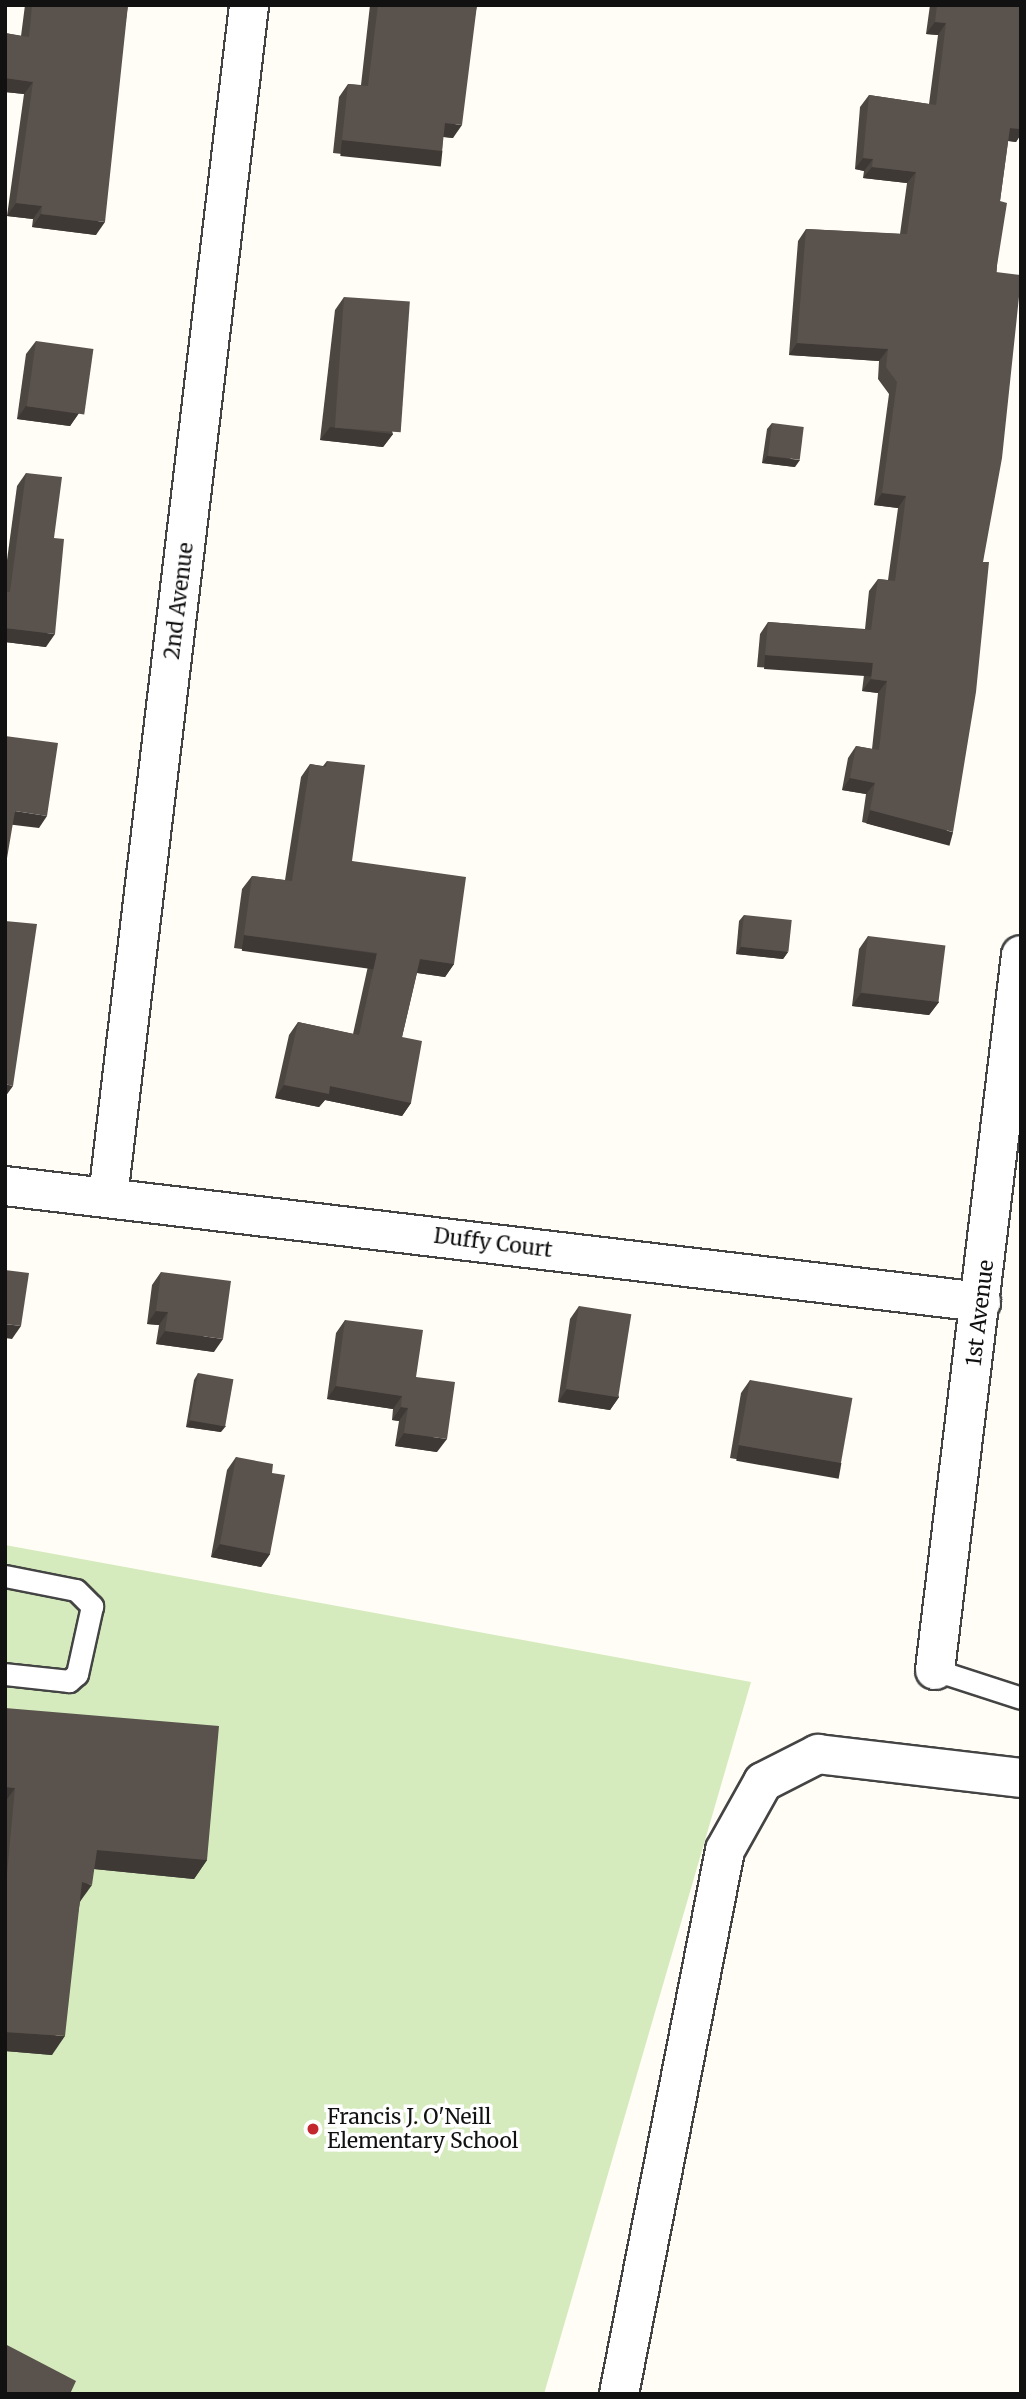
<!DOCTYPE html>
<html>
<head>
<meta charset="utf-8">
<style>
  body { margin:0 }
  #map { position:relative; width:1026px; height:2399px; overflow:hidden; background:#fffdf5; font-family:Merriweather,serif }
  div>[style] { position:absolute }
  .green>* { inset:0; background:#d5ebbd }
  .roads { filter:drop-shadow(2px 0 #444) drop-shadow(-2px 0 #444) drop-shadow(0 2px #444) drop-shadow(0 -2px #444) }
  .lane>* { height:21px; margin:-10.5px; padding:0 10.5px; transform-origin:10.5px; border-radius:10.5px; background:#fff }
  .street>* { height:38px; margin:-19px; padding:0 19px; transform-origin:19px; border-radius:19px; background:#fff }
  .wall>* { inset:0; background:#4d4742 }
  .shaded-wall>* { inset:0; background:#3f3936; transform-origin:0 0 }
  .building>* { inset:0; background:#5a524d; transform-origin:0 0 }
  .dots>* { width:19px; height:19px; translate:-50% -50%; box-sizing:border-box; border:4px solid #fff; border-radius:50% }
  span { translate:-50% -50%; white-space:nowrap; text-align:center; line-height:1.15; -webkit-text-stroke:7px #fff; paint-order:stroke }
  .street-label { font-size:21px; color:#111 }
  .poi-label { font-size:21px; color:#111 }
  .left { translate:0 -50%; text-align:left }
  .frame { position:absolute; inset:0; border:7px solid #111; pointer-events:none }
</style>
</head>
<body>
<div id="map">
  <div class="green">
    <i style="clip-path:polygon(5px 1545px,751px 1682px,544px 2394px,5px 2394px)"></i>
  </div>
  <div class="roads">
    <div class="lane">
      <i style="left:5px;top:1576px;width:72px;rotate:11.2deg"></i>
      <i style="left:76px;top:1590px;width:23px;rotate:45deg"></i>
      <i style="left:92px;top:1606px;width:70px;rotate:102.4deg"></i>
      <i style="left:77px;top:1674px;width:11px;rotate:139deg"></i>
      <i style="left:69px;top:1681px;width:64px;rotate:-173.8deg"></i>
      <i style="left:935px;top:1670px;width:90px;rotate:18deg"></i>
    </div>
    <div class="street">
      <i style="left:5px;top:1186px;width:983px;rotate:6.78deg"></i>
      <i style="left:108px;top:1197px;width:1200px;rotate:-83.25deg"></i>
      <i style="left:935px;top:1670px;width:720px;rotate:-83.14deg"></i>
      <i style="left:619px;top:2394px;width:554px;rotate:-78.97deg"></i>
      <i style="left:725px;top:1850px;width:78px;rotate:-60.8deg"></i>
      <i style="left:763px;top:1782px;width:62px;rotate:-27deg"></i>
      <i style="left:818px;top:1754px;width:204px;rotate:6.7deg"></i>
    </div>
  </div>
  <div class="wall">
    <i style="clip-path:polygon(25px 5px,128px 5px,96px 235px,32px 227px,33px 219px,7px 216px,24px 94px,5px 92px,5px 33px,21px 36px)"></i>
    <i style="clip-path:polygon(370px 5px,477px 5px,453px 138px,443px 137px,442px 151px,433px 164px,333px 153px,339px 97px,348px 84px,361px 85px)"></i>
    <i style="clip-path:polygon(930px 5px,1021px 5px,1021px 134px,1016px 142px,1008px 141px,1000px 201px,983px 562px,945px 844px,862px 822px,866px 794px,842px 790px,848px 758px,856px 746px,872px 749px,878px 693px,862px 691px,864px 675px,757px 667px,760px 634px,768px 622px,865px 629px,869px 591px,878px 579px,888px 580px,898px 508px,874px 505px,889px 394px,878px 379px,879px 361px,789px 355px,798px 241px,806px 229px,900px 234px,907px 183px,863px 178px,864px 171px,855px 169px,860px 107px,869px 95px,929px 104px,938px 35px,926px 34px)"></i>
    <i style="clip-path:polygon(344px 297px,393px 434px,383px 447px,320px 440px,335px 310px)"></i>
    <i style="clip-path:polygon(36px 341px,79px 413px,70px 426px,17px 419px,26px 354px)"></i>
    <i style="clip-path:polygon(772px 423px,795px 467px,762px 463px,767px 429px)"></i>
    <i style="clip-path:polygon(26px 473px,54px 538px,46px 647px,5px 642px,5px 575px,17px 486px)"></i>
    <i style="clip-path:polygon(327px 761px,352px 861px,454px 964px,445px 977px,417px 973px,402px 1037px,411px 1103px,402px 1116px,325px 1100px,319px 1107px,275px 1098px,289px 1035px,298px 1022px,353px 1034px,368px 966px,234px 948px,242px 889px,252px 876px,285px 880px,301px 777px,310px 764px,323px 766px)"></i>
    <i style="clip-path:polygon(744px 915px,788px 952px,783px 959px,736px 954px,739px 921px)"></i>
    <i style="clip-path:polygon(868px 936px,939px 1002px,929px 1015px,852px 1006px,859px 949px)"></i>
    <i style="clip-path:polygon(161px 1272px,214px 1352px,156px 1344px,159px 1325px,147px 1324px,152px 1285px)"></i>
    <i style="clip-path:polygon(579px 1306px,619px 1397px,610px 1410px,558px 1402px,570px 1319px)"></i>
    <i style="clip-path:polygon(345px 1320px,416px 1377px,437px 1452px,395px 1446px,399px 1421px,392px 1420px,393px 1409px,327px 1399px,336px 1333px)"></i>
    <i style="clip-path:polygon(198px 1373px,221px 1432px,186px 1427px,194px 1380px)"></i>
    <i style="clip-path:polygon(750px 1380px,841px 1463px,832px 1476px,730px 1458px,741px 1393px)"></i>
    <i style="clip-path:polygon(236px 1457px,272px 1473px,270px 1554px,261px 1567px,211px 1557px,227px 1470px)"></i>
    <i style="clip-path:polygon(5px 1708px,207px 1860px,194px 1879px,94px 1869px,80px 1902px,52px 2055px,5px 2051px)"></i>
  </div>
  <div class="shaded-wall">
    <i style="clip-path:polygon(935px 22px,946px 23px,938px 35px,926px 34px)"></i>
    <i style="clip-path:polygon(5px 78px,33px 82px,24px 94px,5px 92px)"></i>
    <i style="clip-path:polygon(445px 123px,462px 125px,453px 138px,436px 136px)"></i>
    <i style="clip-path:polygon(1010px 128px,1021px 129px,1021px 134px,1016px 142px,1002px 140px)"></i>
    <i style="left:342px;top:140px;width:101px;height:16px;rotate:6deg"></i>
    <i style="clip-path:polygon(863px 158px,873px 159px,864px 171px,855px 169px)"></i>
    <i style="clip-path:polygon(872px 167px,916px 172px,907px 183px,863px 178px)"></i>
    <i style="clip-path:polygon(16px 203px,42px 206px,33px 219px,7px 216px)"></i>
    <i style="clip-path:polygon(41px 214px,105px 222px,96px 235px,32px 227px)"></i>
    <i style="clip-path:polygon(797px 343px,888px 349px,879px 361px,789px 355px)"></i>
    <i style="clip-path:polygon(26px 406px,79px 413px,70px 426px,17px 419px)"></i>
    <i style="clip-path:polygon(330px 427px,393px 434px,383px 447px,320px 440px)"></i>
    <i style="clip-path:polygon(767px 456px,800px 460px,795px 467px,762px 463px)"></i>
    <i style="clip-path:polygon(882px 493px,906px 496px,898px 508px,874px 505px)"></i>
    <i style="clip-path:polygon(5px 628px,55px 634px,46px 647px,5px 642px)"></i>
    <i style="left:765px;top:655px;width:108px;height:14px;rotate:4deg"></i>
    <i style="clip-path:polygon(871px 679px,887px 681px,878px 693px,862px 691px)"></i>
    <i style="clip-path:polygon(850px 778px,875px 783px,866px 794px,842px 790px)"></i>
    <i style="left:870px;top:810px;width:86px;height:14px;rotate:15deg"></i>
    <i style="clip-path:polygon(15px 811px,47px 816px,39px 828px,6px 824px)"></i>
    <i style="left:244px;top:935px;width:134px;height:16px;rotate:8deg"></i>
    <i style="clip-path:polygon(741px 947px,788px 952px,783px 959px,736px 954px)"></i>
    <i style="clip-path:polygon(420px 959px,454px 964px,445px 977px,411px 972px)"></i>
    <i style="clip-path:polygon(861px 993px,939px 1002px,929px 1015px,852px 1006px)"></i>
    <i style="clip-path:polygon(5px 1084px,13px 1086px,5px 1097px)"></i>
    <i style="clip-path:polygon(284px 1085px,330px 1086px,411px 1103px,402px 1116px,325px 1100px,319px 1107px,275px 1098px)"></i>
    <i style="clip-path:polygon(156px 1311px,168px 1312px,159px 1325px,147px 1324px)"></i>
    <i style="clip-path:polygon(5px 1324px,21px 1326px,12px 1339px,5px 1338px)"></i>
    <i style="clip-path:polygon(165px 1331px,223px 1339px,214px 1352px,156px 1344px)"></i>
    <i style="clip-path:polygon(336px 1386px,402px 1396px,393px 1409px,327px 1399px)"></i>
    <i style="clip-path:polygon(567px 1389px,619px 1397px,610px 1410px,558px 1402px)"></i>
    <i style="clip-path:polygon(401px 1407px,408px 1408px,399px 1421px,392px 1420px)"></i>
    <i style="clip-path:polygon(191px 1420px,226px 1426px,221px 1432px,186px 1427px)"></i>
    <i style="clip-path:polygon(404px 1433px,447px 1439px,437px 1452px,395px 1446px)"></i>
    <i style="left:739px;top:1445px;width:104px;height:16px;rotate:10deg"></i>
    <i style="clip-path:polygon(220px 1544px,270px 1554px,261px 1567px,211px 1557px)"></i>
    <i style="clip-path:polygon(5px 1787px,15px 1788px,5px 1802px)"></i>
    <i style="clip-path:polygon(97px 1850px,207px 1860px,194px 1879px,84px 1868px)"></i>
    <i style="clip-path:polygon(82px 1882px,92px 1885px,79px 1903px)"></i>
    <i style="clip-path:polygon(5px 2032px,65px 2036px,52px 2055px,5px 2051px)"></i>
  </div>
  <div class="building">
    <i style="clip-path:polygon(32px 5px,128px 5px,105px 222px,41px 214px,42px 206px,16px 203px,33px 82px,5px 78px,5px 33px,29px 37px)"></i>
    <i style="clip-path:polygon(378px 5px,477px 5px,462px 125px,445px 123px,442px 151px,342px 140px,348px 84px,368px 86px)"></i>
    <i style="clip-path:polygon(937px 5px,1021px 5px,1021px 129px,1010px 128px,1000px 201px,1007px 203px,996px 272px,1021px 275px,1021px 278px,1002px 458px,983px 562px,989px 562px,976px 692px,953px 832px,870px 810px,875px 783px,850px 778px,856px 746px,879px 750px,887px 681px,871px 679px,873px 663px,765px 655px,768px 622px,871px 630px,878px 579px,895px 581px,906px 496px,882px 493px,897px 382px,886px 367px,888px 349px,797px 343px,806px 229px,907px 234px,916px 172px,872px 167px,873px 159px,863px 158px,869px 95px,936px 105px,946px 23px,935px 22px)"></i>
    <i style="left:344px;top:297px;width:66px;height:131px;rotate:4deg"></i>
    <i style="left:36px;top:341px;width:58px;height:66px;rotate:8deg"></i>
    <i style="left:772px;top:423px;width:32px;height:33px;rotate:7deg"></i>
    <i style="clip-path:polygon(26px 473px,62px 477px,54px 538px,64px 539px,55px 634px,5px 628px,5px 592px,10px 592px)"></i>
    <i style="clip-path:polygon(5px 736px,58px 743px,47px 816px,15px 811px,5px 870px)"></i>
    <i style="clip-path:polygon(327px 761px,365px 765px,352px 861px,466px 877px,454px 964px,420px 959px,402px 1037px,422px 1041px,411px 1103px,330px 1086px,329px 1094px,284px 1085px,298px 1022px,359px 1035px,377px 953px,244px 935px,252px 876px,292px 881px,310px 764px,326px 767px)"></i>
    <i style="left:744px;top:915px;width:48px;height:32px;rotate:6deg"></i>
    <i style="clip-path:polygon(5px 921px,37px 924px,13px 1086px,5px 1084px)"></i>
    <i style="left:868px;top:936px;width:78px;height:57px;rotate:7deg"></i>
    <i style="clip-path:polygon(5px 1270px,29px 1273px,21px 1326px,5px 1324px)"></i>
    <i style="clip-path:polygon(161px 1272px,231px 1281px,223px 1339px,165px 1331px,168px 1312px,156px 1311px)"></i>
    <i style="left:579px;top:1306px;width:53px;height:84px;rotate:9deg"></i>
    <i style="clip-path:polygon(345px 1320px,423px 1330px,416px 1377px,455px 1382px,447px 1439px,404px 1433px,408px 1408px,401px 1407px,402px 1396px,336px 1386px)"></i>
    <i style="left:198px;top:1373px;width:36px;height:48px;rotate:10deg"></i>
    <i style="left:750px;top:1380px;width:104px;height:66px;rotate:10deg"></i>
    <i style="clip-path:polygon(236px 1457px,273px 1464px,272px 1473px,285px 1475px,270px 1554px,220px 1544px)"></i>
    <i style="clip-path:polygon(5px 1708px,219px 1726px,207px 1860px,97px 1850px,92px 1885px,82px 1882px,65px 2036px,5px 2032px,5px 1874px,7px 1874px,15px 1788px,5px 1787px)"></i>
    <i style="clip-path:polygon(5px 2344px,76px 2381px,70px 2394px,5px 2394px)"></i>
  </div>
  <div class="dots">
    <i style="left:313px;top:2129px;background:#c4262e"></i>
  </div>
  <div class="street-label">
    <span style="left:179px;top:601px;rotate:-83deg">2nd Avenue</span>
    <span style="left:493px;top:1243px;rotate:7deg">Duffy Court</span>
    <span style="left:980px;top:1313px;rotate:-83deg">1st Avenue</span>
  </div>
  <div class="poi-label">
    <span class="left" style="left:327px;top:2129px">Francis J. O'Neill<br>Elementary School</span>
  </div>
  <div class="frame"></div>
</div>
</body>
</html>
